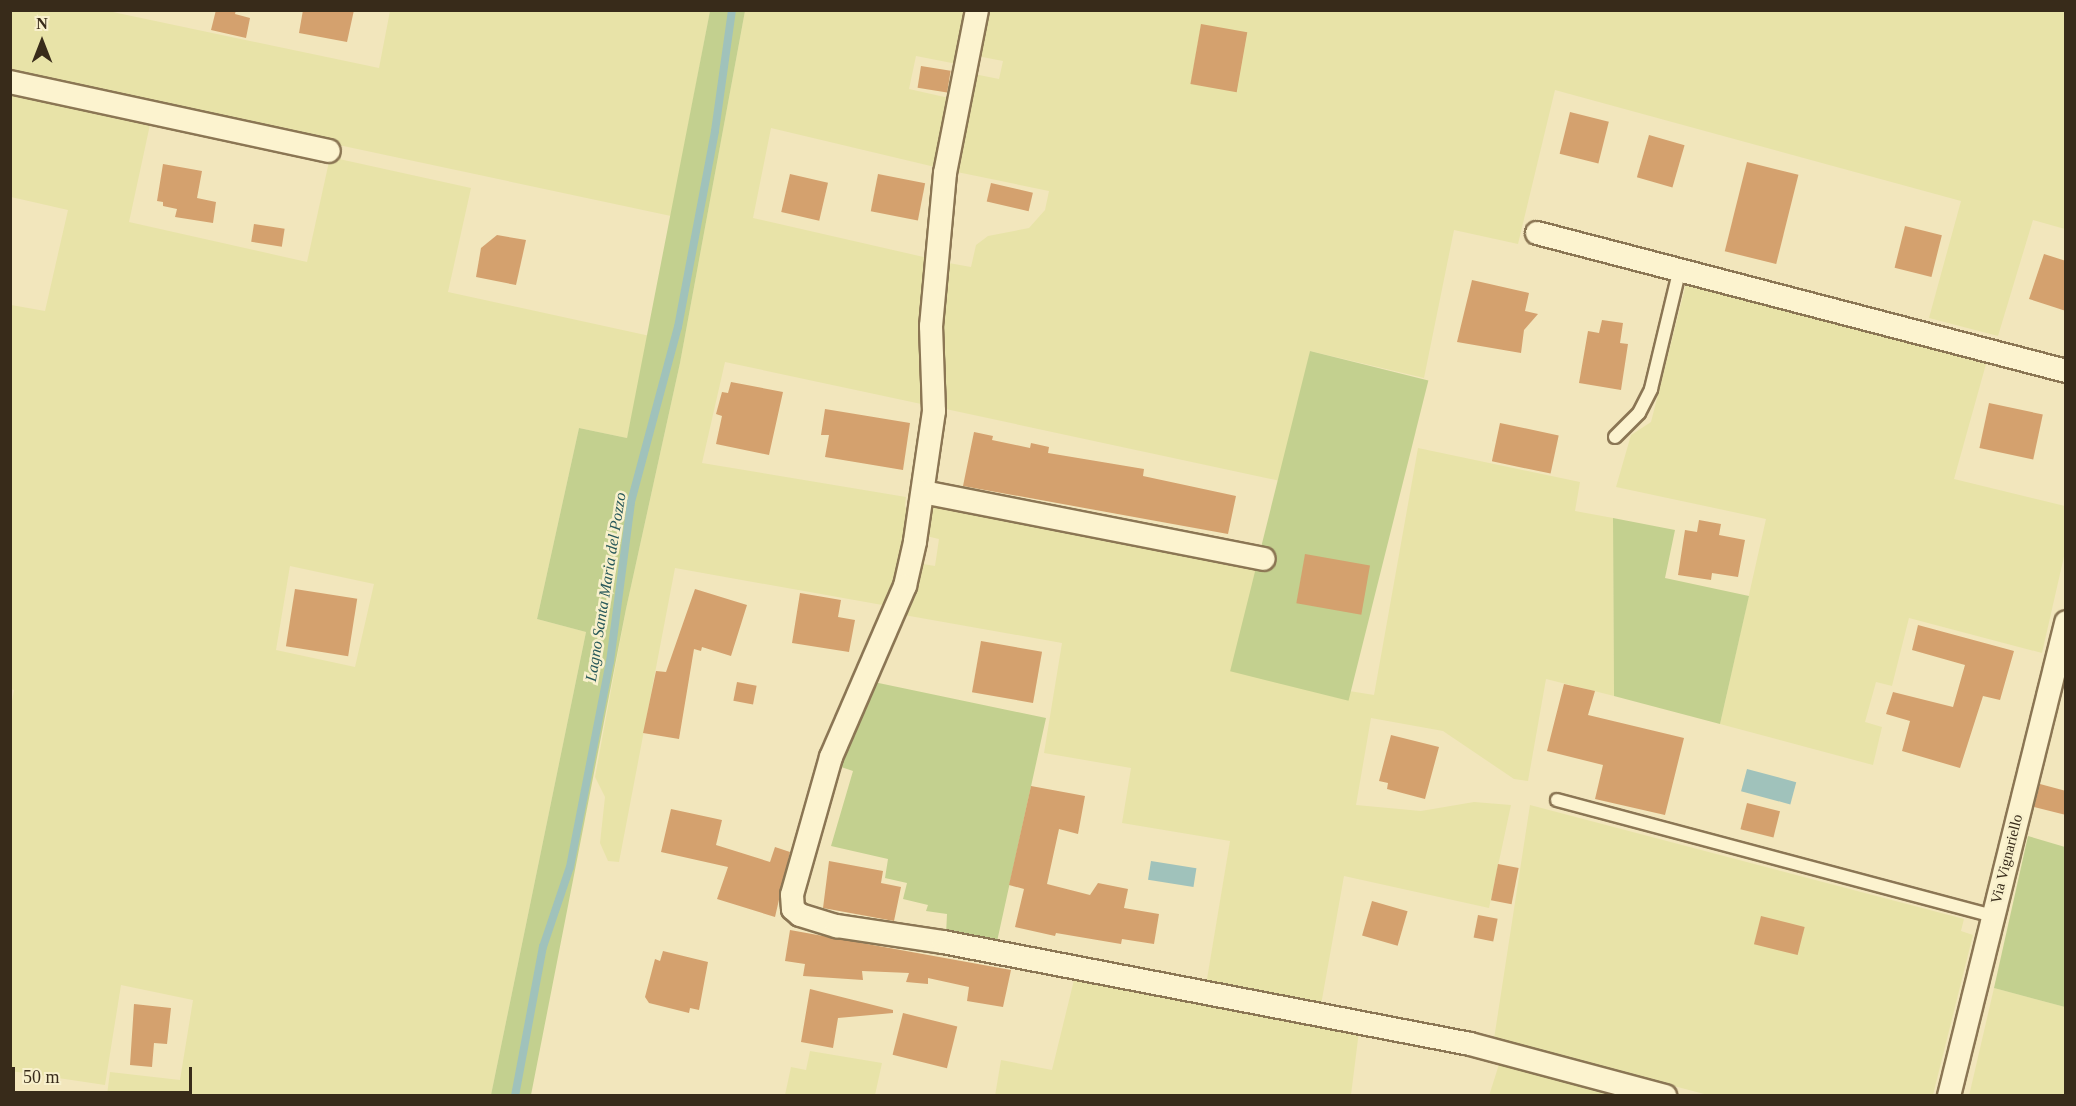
<!DOCTYPE html>
<html>
<head>
<meta charset="utf-8">
<style>
  body { margin:0 }
  #map { position:relative; width:2076px; height:1106px; overflow:hidden; background:#f2e6bc; font-family:"Times New Roman",serif }
  div>[style] { position:absolute }
  .farmland>* { inset:0; background:#e8e3a8 }
  .green>* { inset:0; background:#c3d08f; transform-origin:0 0 }
  .water>* { inset:0; background:#a0c2bb; transform-origin:0 0 }
  .stream>* { height:8px; margin:-4px; padding:0 4px; transform-origin:4px; border-radius:4px; background:#a0c2bb }
  .building>* { inset:0; background:#d4a16e; transform-origin:0 0 }
  .roads { filter:drop-shadow(2px 0 #8b7654) drop-shadow(-2px 0 #8b7654) drop-shadow(0 2px #8b7654) drop-shadow(0 -2px #8b7654) }
  .lane>* { height:12px; margin:-6px; padding:0 6px; transform-origin:6px; border-radius:6px; background:#fcf3cf }
  .street>* { height:22px; margin:-11px; padding:0 11px; transform-origin:11px; border-radius:11px; background:#fcf3cf }
  span { translate:-50% -50%; white-space:nowrap; text-align:center; line-height:1.15; -webkit-text-stroke:5px #f8f0cc; paint-order:stroke }
  .street-label { font-size:15px; color:#382b1a }
  .water-label { font-size:16px; color:#28585a; font-style:italic }
  .frame { position:absolute; inset:0; border:12px solid #382b1a; pointer-events:none }
  .north { position:absolute; left:12px; top:12px; width:60px; height:60px; -webkit-text-stroke:4px #f8f0cc; paint-order:stroke; rotate:0deg; font-size:16px; font-weight:700; line-height:24px; text-align:center; color:#382b1a }
  .north::after { content:''; display:block; margin:auto; width:21px; height:27px; background:#382b1a; clip-path:polygon(50% 0,100% 100%,50% 72%,0 100%) }
  .scale { position:absolute; left:12px; top:1067px; width:180px; height:27px; box-sizing:border-box; border:3px solid #382b1a; border-top:0; padding-left:8px; font-size:18px; line-height:21px; white-space:nowrap; color:#382b1a; -webkit-text-stroke:4px #f8f0cc; paint-order:stroke }
</style>
</head>
<body>
<div id="map">
  <div class="farmland">
    <i style="clip-path:polygon(11px 11px,108px 11px,379px 68px,390px 11px,710px 11px,671px 216px,11px 75px)"></i>
    <i style="clip-path:polygon(745px 11px,969px 11px,957px 64px,916px 56px,909px 89px,949px 98px,935px 167px,771px 128px,753px 218px,928px 258px,926px 405px,725px 362px,702px 463px,906px 497px,905px 506px,912px 525px,888px 606px,675px 568px,619px 862px,608px 861px,600px 843px,605px 797px,595px 777px,626px 609px,680px 363px)"></i>
    <i style="clip-path:polygon(987px 11px,2065px 11px,2065px 229px,2033px 220px,1998px 336px,1929px 318px,1961px 201px,1555px 90px,1518px 244px,1454px 230px,1424px 378px,1310px 351px,1285px 482px,941px 408px,943px 262px,971px 267px,976px 245px,988px 236px,1029px 228px,1045px 210px,1049px 191px,957px 172px,974px 74px,999px 79px,1003px 61px,977px 56px)"></i>
    <i style="clip-path:polygon(evenodd,11px 90px,151px 120px,129px 222px,307px 262px,330px 157px,471px 188px,448px 292px,650px 336px,627px 438px,579px 428px,537px 619px,586px 632px,491px 1095px,107px 1095px,110px 1072px,180px 1080px,193px 1000px,121px 985px,105px 1085px,11px 1071px,10px 712px,14px 690px,10px 689px,11px 305px,45px 311px,68px 210px,11px 197px,11px 90px,290px 566px,374px 584px,355px 667px,276px 650px,290px 566px)"></i>
    <i style="clip-path:polygon(1686px 284px,1986px 364px,1954px 479px,2065px 506px,2065px 552px,2042px 653px,1909px 618px,1892px 686px,1876px 682px,1865px 722px,1882px 727px,1873px 765px,1720px 724px,1766px 519px,1616px 487px,1631px 435px,1651px 422px)"></i>
    <i style="clip-path:polygon(1418px 448px,1580px 482px,1575px 511px,1613px 518px,1614px 696px,1546px 679px,1528px 781px,1514px 779px,1443px 731px,1371px 718px,1356px 805px,1421px 811px,1474px 802px,1511px 805px,1489px 908px,1344px 876px,1321px 1005px,1206px 985px,1230px 841px,1122px 823px,1131px 768px,1044px 753px,1062px 643px,904px 615px,917px 563px,935px 566px,939px 539px,926px 536px,932px 505px,1269px 562px,1250px 675px,1374px 695px)"></i>
    <i style="clip-path:polygon(1530px 805px,1964px 919px,1961px 931px,1973px 935px,1933px 1095px,1708px 1095px,1494px 1039px)"></i>
    <i style="clip-path:polygon(1074px 980px,1359px 1031px,1351px 1095px,995px 1096px,1001px 1060px,1052px 1070px)"></i>
    <i style="clip-path:polygon(1994px 988px,2065px 1007px,2065px 1095px,1969px 1096px)"></i>
    <i style="clip-path:polygon(810px 1051px,882px 1063px,875px 1095px,785px 1095px,791px 1067px,806px 1070px)"></i>
    <i style="clip-path:polygon(1500px 1061px,1635px 1096px,1489px 1096px)"></i>
  </div>
  <div class="green">
    <i style="clip-path:polygon(710px 11px,745px 11px,680px 363px,626px 609px,531px 1095px,491px 1095px,586px 632px,537px 619px,579px 428px,627px 438px)"></i>
    <i style="left:1310px;top:351px;width:122px;height:330px;rotate:14deg"></i>
    <i style="clip-path:polygon(1613px 518px,1675px 530px,1665px 578px,1749px 596px,1720px 724px,1614px 696px)"></i>
    <i style="clip-path:polygon(869px 681px,1046px 718px,996px 946px,946px 935px,947px 914px,926px 911px,928px 905px,903px 899px,907px 883px,885px 878px,888px 859px,831px 846px,853px 771px,838px 766px)"></i>
    <i style="clip-path:polygon(2028px 836px,2065px 847px,2065px 1007px,1994px 988px)"></i>
  </div>
  <div class="water">
    <i style="left:1747px;top:769px;width:51px;height:23px;rotate:15deg"></i>
    <i style="left:1151px;top:861px;width:46px;height:19px;rotate:9deg"></i>
  </div>
  <div class="stream">
    <i style="left:515px;top:1096px;width:152px;rotate:-79.4deg"></i>
    <i style="left:543px;top:947px;width:84px;rotate:-71.4deg"></i>
    <i style="left:570px;top:867px;width:209px;rotate:-79deg"></i>
    <i style="left:610px;top:662px;width:161px;rotate:-82.5deg"></i>
    <i style="left:631px;top:502px;width:181px;rotate:-75deg"></i>
    <i style="left:678px;top:327px;width:199px;rotate:-79.3deg"></i>
    <i style="left:715px;top:131px;width:122px;rotate:-82deg"></i>
  </div>
  <div class="building">
    <i style="clip-path:polygon(216px 10px,236px 10px,235px 14px,250px 18px,246px 38px,211px 30px)"></i>
    <i style="clip-path:polygon(303px 10px,354px 10px,347px 42px,299px 33px)"></i>
    <i style="left:1201px;top:24px;width:47px;height:61px;rotate:10deg"></i>
    <i style="left:921px;top:66px;width:30px;height:22px;rotate:9deg"></i>
    <i style="left:1570px;top:112px;width:40px;height:43px;rotate:14deg"></i>
    <i style="left:1649px;top:135px;width:37px;height:44px;rotate:16deg"></i>
    <i style="left:1747px;top:162px;width:53px;height:92px;rotate:14deg"></i>
    <i style="clip-path:polygon(163px 164px,202px 171px,197px 198px,216px 202px,213px 223px,175px 217px,177px 209px,163px 206px,163px 202px,157px 201px)"></i>
    <i style="left:790px;top:174px;width:39px;height:39px;rotate:13deg"></i>
    <i style="left:878px;top:174px;width:48px;height:38px;rotate:11deg"></i>
    <i style="left:991px;top:183px;width:43px;height:19px;rotate:13deg"></i>
    <i style="left:254px;top:224px;width:31px;height:18px;rotate:9deg"></i>
    <i style="left:1905px;top:226px;width:38px;height:43px;rotate:14deg"></i>
    <i style="clip-path:polygon(497px 235px,526px 240px,516px 285px,476px 277px,481px 248px)"></i>
    <i style="clip-path:polygon(2044px 254px,2066px 261px,2066px 311px,2029px 299px)"></i>
    <i style="clip-path:polygon(1472px 280px,1529px 293px,1525px 311px,1538px 314px,1524px 330px,1521px 353px,1457px 342px)"></i>
    <i style="clip-path:polygon(1602px 320px,1623px 323px,1620px 343px,1628px 344px,1621px 390px,1579px 383px,1588px 331px,1599px 333px)"></i>
    <i style="clip-path:polygon(731px 382px,783px 392px,769px 455px,716px 444px,722px 416px,716px 414px,722px 392px,728px 393px)"></i>
    <i style="left:1989px;top:403px;width:55px;height:46px;rotate:12deg"></i>
    <i style="clip-path:polygon(825px 409px,910px 423px,903px 470px,825px 457px,829px 435px,821px 435px)"></i>
    <i style="left:1500px;top:423px;width:60px;height:39px;rotate:12deg"></i>
    <i style="clip-path:polygon(974px 432px,993px 436px,992px 440px,1030px 448px,1031px 443px,1049px 447px,1048px 453px,1144px 469px,1143px 476px,1236px 496px,1228px 534px,963px 486px)"></i>
    <i style="clip-path:polygon(1699px 520px,1721px 524px,1719px 535px,1745px 540px,1738px 577px,1712px 573px,1711px 580px,1678px 575px,1685px 530px,1697px 532px)"></i>
    <i style="left:1305px;top:554px;width:66px;height:50px;rotate:10deg"></i>
    <i style="left:295px;top:589px;width:63px;height:58px;rotate:9deg"></i>
    <i style="clip-path:polygon(695px 589px,747px 605px,731px 656px,702px 647px,701px 651px,694px 649px,679px 739px,643px 733px,656px 671px,666px 672px)"></i>
    <i style="clip-path:polygon(800px 593px,841px 600px,838px 617px,855px 620px,849px 652px,792px 643px)"></i>
    <i style="clip-path:polygon(1918px 625px,2014px 651px,2000px 700px,1983px 696px,1960px 768px,1902px 751px,1910px 721px,1886px 714px,1893px 692px,1953px 707px,1965px 665px,1912px 650px)"></i>
    <i style="left:981px;top:641px;width:62px;height:52px;rotate:10deg"></i>
    <i style="left:737px;top:682px;width:20px;height:19px;rotate:11deg"></i>
    <i style="clip-path:polygon(1564px 684px,1595px 691px,1588px 715px,1684px 738px,1665px 815px,1595px 799px,1603px 765px,1547px 751px)"></i>
    <i style="clip-path:polygon(1391px 735px,1439px 747px,1425px 799px,1387px 789px,1388px 783px,1379px 781px)"></i>
    <i style="clip-path:polygon(2040px 784px,2066px 791px,2066px 815px,2034px 807px)"></i>
    <i style="clip-path:polygon(1031px 786px,1085px 796px,1078px 834px,1059px 829px,1047px 884px,1090px 895px,1098px 883px,1128px 889px,1124px 908px,1159px 914px,1154px 944px,1122px 939px,1121px 944px,1056px 933px,1055px 936px,1015px 927px,1024px 889px,1009px 885px)"></i>
    <i style="left:1747px;top:803px;width:34px;height:27px;rotate:14deg"></i>
    <i style="clip-path:polygon(671px 809px,722px 820px,716px 845px,770px 862px,775px 847px,790px 852px,775px 917px,717px 899px,728px 867px,661px 852px)"></i>
    <i style="clip-path:polygon(829px 861px,883px 871px,881px 883px,901px 887px,894px 921px,823px 908px)"></i>
    <i style="left:1498px;top:864px;width:21px;height:37px;rotate:11deg"></i>
    <i style="left:1372px;top:901px;width:37px;height:36px;rotate:16deg"></i>
    <i style="left:1478px;top:915px;width:20px;height:23px;rotate:11deg"></i>
    <i style="left:1761px;top:916px;width:45px;height:29px;rotate:14deg"></i>
    <i style="clip-path:polygon(790px 930px,1011px 970px,1003px 1007px,967px 1001px,969px 987px,928px 978px,928px 984px,906px 982px,909px 973px,862px 971px,863px 980px,803px 976px,805px 964px,785px 961px)"></i>
    <i style="clip-path:polygon(663px 951px,708px 962px,699px 1010px,690px 1008px,689px 1013px,649px 1003px,645px 997px,655px 959px,660px 961px)"></i>
    <i style="clip-path:polygon(810px 989px,893px 1010px,893px 1013px,838px 1018px,833px 1048px,801px 1042px)"></i>
    <i style="clip-path:polygon(134px 1004px,171px 1008px,167px 1044px,154px 1043px,152px 1067px,130px 1065px)"></i>
    <i style="left:903px;top:1013px;width:56px;height:43px;rotate:14deg"></i>
  </div>
  <div class="roads">
    <div class="lane">
      <i style="left:1615px;top:437px;width:34px;rotate:-45deg"></i>
      <i style="left:1639px;top:413px;width:27px;rotate:-63deg"></i>
      <i style="left:1651px;top:389px;width:124px;rotate:-76.5deg"></i>
      <i style="left:1557px;top:800px;width:451px;rotate:14.9deg"></i>
    </div>
    <div class="street">
      <i style="left:977px;top:10px;width:166px;rotate:101.1deg"></i>
      <i style="left:945px;top:173px;width:154px;rotate:95.2deg"></i>
      <i style="left:931px;top:326px;width:85px;rotate:88deg"></i>
      <i style="left:934px;top:411px;width:132px;rotate:98.3deg"></i>
      <i style="left:915px;top:542px;width:45px;rotate:102.8deg"></i>
      <i style="left:905px;top:586px;width:186px;rotate:113.4deg"></i>
      <i style="left:831px;top:757px;width:143px;rotate:105.8deg"></i>
      <i style="left:792px;top:895px;width:14px;rotate:86deg"></i>
      <i style="left:793px;top:909px;width:9px;rotate:41deg"></i>
      <i style="left:800px;top:915px;width:39px;rotate:17deg"></i>
      <i style="left:837px;top:926px;width:107px;rotate:8.6deg"></i>
      <i style="left:943px;top:942px;width:537px;rotate:10.95deg"></i>
      <i style="left:1470px;top:1044px;width:202px;rotate:14.9deg"></i>
      <i style="left:10px;top:82px;width:326px;rotate:12.2deg"></i>
      <i style="left:1537px;top:233px;width:547px;rotate:14.62deg"></i>
      <i style="left:923px;top:492px;width:347px;rotate:11.1deg"></i>
      <i style="left:1949px;top:1096px;width:488px;rotate:-76.1deg"></i>
    </div>
  </div>
  <div class="street-label">
    <span style="left:2007px;top:859px;rotate:-76deg">Via Vignariello</span>
  </div>
  <div class="water-label">
    <span style="left:606px;top:587px;rotate:-81deg">Lagno Santa Maria del Pozzo</span>
  </div>
  <div class="frame"></div>
  <div class="north">N</div>
  <div class="scale">50 m</div>
</div>
</body>
</html>
